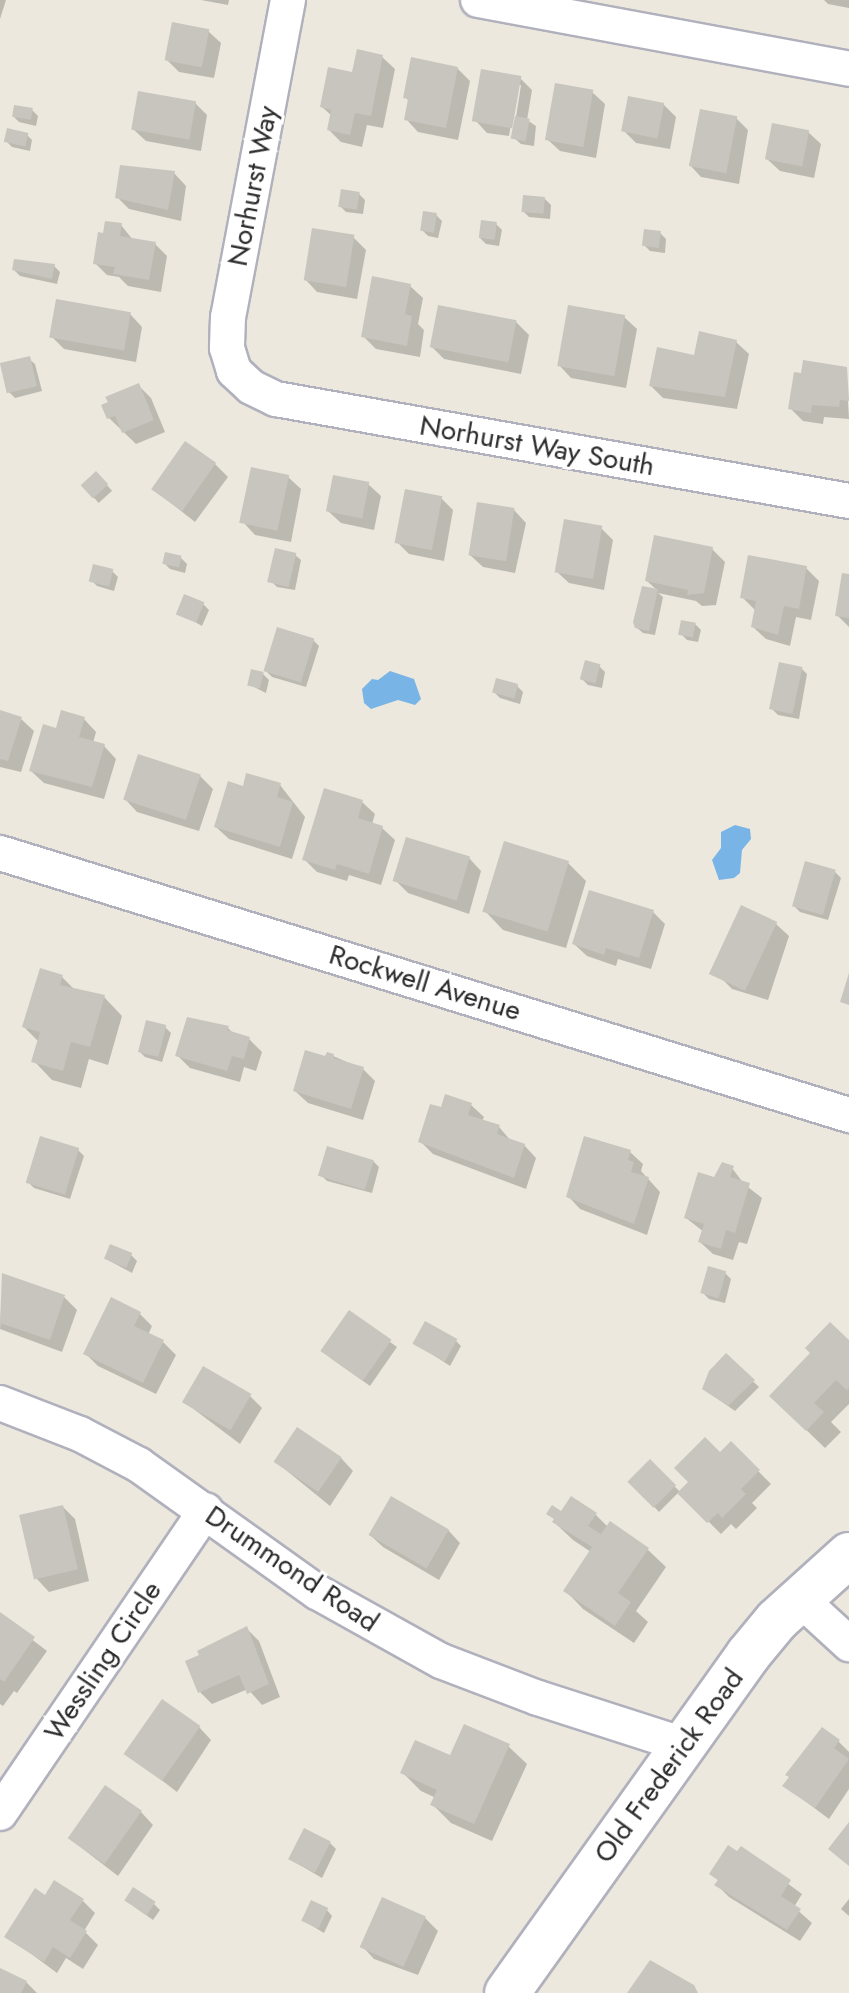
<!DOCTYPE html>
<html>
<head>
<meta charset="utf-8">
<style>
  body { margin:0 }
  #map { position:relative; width:849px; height:1993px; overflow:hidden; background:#ece8de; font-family:Jost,sans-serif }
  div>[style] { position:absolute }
  .water>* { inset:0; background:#78b5e6 }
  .shadow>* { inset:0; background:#0003; transform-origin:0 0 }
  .building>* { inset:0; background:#c7c5bd; transform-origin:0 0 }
  .roads { filter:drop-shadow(2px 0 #b1b1bd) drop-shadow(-2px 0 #b1b1bd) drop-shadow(0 2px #b1b1bd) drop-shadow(0 -2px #b1b1bd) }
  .street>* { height:34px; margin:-17px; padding:0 17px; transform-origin:17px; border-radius:17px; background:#fff }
  .secondary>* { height:44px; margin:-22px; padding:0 22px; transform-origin:22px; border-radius:22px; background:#fff }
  span { translate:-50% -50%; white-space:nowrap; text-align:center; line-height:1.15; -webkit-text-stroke:6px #fff; paint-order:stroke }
  .street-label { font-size:28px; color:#2b2b2b }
</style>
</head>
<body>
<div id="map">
  <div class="water">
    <i style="clip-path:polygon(390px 671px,414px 679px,421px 699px,415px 705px,398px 700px,371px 709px,364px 703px,362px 689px,372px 679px,378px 680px)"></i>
    <i style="clip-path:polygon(735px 825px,750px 829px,751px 839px,742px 850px,740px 873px,734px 878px,719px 880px,712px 860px,721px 848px,721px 832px)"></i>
  </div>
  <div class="shadow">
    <i style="clip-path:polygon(0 0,6px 0,0 19px)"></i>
    <i style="clip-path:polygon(201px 0,229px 0,228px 5px)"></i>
    <i style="clip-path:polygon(824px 0,849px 0,849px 8px,828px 4px)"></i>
    <i style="clip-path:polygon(208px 31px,221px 43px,214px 78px,179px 72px,166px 59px)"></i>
    <i style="clip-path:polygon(382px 57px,395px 69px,383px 128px,367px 125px,362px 147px,341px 142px,329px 130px,332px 116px,322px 107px,354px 74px)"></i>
    <i style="clip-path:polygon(457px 68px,470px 81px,458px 140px,418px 132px,406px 119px,409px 101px,405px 97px)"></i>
    <i style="clip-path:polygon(520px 78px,532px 90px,527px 120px,536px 126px,534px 146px,521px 144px,513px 137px,521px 85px,517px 85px,509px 136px,487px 133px,475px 120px)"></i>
    <i style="clip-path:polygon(592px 92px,605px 104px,596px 158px,560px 151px,547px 139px)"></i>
    <i style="clip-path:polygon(195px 103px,207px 115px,201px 151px,146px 141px,133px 129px)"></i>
    <i style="clip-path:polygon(663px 104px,676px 117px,670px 149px,636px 143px,624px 131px)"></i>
    <i style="clip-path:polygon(32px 110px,38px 116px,36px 126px,19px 122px,13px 116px)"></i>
    <i style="clip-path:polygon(736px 118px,748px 130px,739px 184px,701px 177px,689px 164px)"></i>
    <i style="clip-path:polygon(808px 132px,821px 144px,814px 178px,780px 171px,767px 159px)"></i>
    <i style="clip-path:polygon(26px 134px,32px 140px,30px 151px,12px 147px,6px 141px)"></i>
    <i style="clip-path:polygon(174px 173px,186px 186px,181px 221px,129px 209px,117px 197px)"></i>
    <i style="clip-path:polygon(359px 194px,365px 200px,363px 214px,346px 212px,340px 206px)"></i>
    <i style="clip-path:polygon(545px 199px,551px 205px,550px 219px,529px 217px,523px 211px)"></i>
    <i style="clip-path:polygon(436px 215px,442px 221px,438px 238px,428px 236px,422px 230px)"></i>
    <i style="clip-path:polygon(496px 224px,502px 230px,499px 246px,486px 244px,480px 238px)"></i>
    <i style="clip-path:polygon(121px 225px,133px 240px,155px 244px,167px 256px,161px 292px,128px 286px,119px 277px,107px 275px,95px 263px)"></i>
    <i style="clip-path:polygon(660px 233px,666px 239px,665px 253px,650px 251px,644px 245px)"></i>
    <i style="clip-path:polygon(353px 237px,366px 250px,357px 299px,317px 292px,305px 279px)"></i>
    <i style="clip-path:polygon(54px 266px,60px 272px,57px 284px,20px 276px,14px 270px)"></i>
    <i style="clip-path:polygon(410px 286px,423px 298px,418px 324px,424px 330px,420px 357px,376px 349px,363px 336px)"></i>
    <i style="clip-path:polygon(130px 314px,142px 327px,136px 362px,64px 349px,51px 336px)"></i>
    <i style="clip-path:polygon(624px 317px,637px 329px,626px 388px,571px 378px,559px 365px)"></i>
    <i style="clip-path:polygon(516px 322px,529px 335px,521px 374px,444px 359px,432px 347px)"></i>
    <i style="clip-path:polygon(736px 342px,749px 354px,737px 409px,663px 398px,651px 386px,695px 357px)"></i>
    <i style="clip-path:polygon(29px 359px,35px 364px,42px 391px,15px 398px,9px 392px)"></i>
    <i style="clip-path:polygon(846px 369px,849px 419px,824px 417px,823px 424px,803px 421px,790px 408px,803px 375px)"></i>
    <i style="clip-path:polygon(139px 386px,151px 398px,165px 432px,136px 444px,109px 418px)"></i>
    <i style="clip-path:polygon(215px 464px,228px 477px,195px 522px,153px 489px)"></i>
    <i style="left:96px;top:473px;width:24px;height:18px;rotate:48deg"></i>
    <i style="clip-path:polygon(288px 477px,301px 489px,291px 542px,255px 535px,243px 522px)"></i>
    <i style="clip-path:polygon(368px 484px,381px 496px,374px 530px,341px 523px,328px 511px)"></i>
    <i style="clip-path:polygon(441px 498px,453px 510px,444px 561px,409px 554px,397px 542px)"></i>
    <i style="clip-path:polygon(514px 510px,526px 523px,515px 573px,483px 567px,470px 555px)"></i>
    <i style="clip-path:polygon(601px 528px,613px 540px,604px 590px,569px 583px,556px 571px)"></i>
    <i style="clip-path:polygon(712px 549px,725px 562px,716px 605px,702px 606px,696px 601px,658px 593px,663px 597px,655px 635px,643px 633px,636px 627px,644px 588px,658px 591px,647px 581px)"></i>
    <i style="clip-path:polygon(295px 555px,301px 560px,295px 590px,277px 587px,271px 581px)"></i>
    <i style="clip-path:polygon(181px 558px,187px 564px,185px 573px,170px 569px,164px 563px)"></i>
    <i style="clip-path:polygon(806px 568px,819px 581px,811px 620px,796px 617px,790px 646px,766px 639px,753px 627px,755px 610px,742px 597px)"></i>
    <i style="clip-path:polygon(112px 571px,118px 577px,114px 591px,97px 586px,91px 580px)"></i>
    <i style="clip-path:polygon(849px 576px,849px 627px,837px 615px)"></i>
    <i style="clip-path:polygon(203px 604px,209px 610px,202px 626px,179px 613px)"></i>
    <i style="clip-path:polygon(695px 624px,701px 630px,698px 642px,687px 640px,681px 634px)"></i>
    <i style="clip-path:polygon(313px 640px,319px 646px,306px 687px,272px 677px,266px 671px)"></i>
    <i style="clip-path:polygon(599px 666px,605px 672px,602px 688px,588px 685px,582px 679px)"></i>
    <i style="clip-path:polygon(801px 668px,807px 674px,799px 719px,778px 715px,772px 709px)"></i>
    <i style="clip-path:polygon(263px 674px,269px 680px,266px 693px,250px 685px)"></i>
    <i style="clip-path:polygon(517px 686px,523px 692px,520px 704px,500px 698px,494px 692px)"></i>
    <i style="clip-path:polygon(0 712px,21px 719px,34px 731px,21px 772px,0 767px)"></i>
    <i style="clip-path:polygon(84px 719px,96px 732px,93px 743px,104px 746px,116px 759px,104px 799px,44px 783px,31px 771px)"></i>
    <i style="clip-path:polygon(200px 776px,213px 789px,199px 831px,137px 812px,125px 799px)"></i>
    <i style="clip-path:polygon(248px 776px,280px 785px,305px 817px,292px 859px,229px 839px,216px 827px,244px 788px)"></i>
    <i style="clip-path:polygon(362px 802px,375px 814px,372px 824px,382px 828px,395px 840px,381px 885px,349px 875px,347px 881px,317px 872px,305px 860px)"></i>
    <i style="clip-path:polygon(469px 858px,481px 871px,469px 914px,408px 893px,395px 880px)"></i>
    <i style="clip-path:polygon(568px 863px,586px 881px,566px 948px,503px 930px,485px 911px)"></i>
    <i style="clip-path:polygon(835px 872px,841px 878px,828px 920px,800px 912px,794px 906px)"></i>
    <i style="clip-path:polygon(653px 912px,665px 924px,651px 969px,618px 959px,616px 966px,587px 956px,574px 944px)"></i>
    <i style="clip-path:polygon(776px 924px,789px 936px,768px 1000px,732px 989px,719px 976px)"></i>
    <i style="clip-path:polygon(62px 977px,76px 991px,104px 997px,122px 1016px,108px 1065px,89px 1059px,81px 1088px,52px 1080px,34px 1061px,39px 1042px,24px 1027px)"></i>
    <i style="clip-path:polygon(165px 1027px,171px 1033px,162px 1062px,145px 1057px,139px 1051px)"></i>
    <i style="clip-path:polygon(228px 1028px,234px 1034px,249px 1039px,262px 1052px,256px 1071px,244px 1067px,240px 1082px,190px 1068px,177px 1055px)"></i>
    <i style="clip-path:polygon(333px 1056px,363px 1069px,375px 1081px,363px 1120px,308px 1103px,295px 1091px)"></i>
    <i style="clip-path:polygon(471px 1105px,484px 1117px,482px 1121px,499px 1127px,511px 1141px,524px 1145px,536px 1158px,526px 1189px,433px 1154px,420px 1141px,442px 1110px)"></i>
    <i style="clip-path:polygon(78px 1150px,84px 1156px,70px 1199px,34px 1188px,28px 1182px)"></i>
    <i style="clip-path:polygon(630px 1152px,643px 1164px,641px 1171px,660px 1192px,647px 1235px,580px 1209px,568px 1196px)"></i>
    <i style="clip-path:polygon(373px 1161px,379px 1167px,372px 1193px,327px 1181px,321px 1175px)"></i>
    <i style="clip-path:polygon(732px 1168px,744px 1184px,762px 1198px,747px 1244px,739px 1242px,733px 1260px,713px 1254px,700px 1242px,704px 1232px,686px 1218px,714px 1179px)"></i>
    <i style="clip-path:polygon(131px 1255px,137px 1261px,132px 1273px,106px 1259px)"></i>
    <i style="clip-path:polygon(725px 1273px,731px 1279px,725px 1303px,709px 1299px,703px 1293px)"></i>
    <i style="clip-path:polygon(3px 1276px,64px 1297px,77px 1310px,62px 1352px,0 1329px)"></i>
    <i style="clip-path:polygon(139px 1313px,152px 1326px,148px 1335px,163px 1342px,176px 1355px,156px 1394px,98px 1366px,86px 1354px)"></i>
    <i style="clip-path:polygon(350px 1313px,397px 1347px,370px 1386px,329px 1357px)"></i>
    <i style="clip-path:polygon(455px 1340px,461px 1346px,450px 1366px,415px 1343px)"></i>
    <i style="clip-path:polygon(849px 1343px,849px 1404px,831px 1422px,841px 1432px,825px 1448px,771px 1396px)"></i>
    <i style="clip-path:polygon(726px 1356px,759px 1387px,735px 1411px,711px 1394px)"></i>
    <i style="clip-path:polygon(250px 1396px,262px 1408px,240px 1444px,183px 1401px)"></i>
    <i style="clip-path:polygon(731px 1444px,771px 1484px,752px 1503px,757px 1508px,736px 1529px,731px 1524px,721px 1534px,679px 1492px,659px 1512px,630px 1481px,650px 1461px,680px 1492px)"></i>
    <i style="clip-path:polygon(341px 1458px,353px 1471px,330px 1506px,276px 1462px)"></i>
    <i style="clip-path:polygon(63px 1507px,75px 1519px,89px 1581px,49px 1592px,37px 1579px)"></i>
    <i style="clip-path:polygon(561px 1513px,596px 1515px,608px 1527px,647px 1549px,666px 1567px,636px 1611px,648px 1622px,634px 1643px,583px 1609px,565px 1590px,591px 1552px,573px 1540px,554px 1522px)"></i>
    <i style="clip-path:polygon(448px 1530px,460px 1543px,439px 1580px,383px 1547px,370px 1535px)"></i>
    <i style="clip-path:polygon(0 1615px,47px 1651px,17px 1693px,14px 1691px,3px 1706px,0 1704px)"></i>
    <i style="clip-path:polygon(246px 1628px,259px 1641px,280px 1697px,262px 1705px,248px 1689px,212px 1704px,200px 1692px)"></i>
    <i style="clip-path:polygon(199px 1727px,211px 1740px,177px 1792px,130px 1756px)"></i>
    <i style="clip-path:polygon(838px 1741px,849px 1752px,849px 1789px,829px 1819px,785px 1786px)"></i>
    <i style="clip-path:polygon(508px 1746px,527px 1764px,492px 1841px,451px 1823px,433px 1805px,436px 1798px,421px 1791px,403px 1773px)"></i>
    <i style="clip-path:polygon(141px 1812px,153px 1825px,118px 1876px,70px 1839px)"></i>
    <i style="clip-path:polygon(330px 1843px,336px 1849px,322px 1878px,291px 1860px)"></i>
    <i style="clip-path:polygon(741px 1849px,802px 1894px,794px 1907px,812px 1923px,800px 1941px,729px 1897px,717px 1885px,719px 1881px,712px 1874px)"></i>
    <i style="clip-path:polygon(46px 1898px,83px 1901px,95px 1913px,84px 1931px,98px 1945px,83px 1969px,66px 1958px,57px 1973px,7px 1936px)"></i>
    <i style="clip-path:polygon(849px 1899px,849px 1916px,841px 1909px)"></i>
    <i style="clip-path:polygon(154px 1904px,160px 1910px,153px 1920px,133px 1906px)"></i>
    <i style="clip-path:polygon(327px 1910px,332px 1916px,324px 1933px,304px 1921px)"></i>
    <i style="clip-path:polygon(425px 1918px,438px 1931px,418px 1975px,374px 1959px,362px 1946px)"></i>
    <i style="clip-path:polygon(0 1970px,26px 1982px,37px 1993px,0 1993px)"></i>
  </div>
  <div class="building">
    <i style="left:172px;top:22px;width:38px;height:39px;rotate:11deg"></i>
    <i style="clip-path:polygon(357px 49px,383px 55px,371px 116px,355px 113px,350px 135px,327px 130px,331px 110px,320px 107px,328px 67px,352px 72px)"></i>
    <i style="clip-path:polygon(411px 57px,458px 67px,446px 128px,404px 120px,408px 99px,403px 98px)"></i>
    <i style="left:481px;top:69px;width:41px;height:53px;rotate:10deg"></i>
    <i style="left:555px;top:83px;width:39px;height:58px;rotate:10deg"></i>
    <i style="left:138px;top:91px;width:59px;height:39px;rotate:10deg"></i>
    <i style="left:628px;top:96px;width:37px;height:36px;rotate:11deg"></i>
    <i style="left:14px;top:105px;width:19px;height:12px;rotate:9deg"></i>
    <i style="left:700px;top:109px;width:38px;height:58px;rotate:11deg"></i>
    <i style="left:515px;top:116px;width:15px;height:23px;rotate:11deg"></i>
    <i style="left:772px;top:123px;width:38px;height:37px;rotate:11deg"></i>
    <i style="left:7px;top:128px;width:22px;height:14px;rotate:13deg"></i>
    <i style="clip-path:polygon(120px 165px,175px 171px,168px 210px,115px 198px)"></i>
    <i style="left:341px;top:189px;width:19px;height:18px;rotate:9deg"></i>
    <i style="left:523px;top:195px;width:22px;height:17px;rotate:5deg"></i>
    <i style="left:423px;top:211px;width:14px;height:20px;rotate:8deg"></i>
    <i style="left:481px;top:220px;width:16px;height:18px;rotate:7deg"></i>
    <i style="clip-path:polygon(105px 221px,122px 223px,120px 236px,156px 242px,149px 280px,113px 274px,115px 267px,93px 264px,98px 232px,103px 233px)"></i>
    <i style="left:312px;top:228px;width:43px;height:53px;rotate:9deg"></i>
    <i style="left:644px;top:229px;width:17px;height:17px;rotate:7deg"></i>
    <i style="clip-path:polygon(14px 259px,55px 264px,52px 279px,12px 270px)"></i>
    <i style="clip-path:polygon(372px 276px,411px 284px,405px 314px,412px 316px,407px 346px,361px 337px)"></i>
    <i style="left:56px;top:299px;width:76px;height:39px;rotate:10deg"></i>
    <i style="left:438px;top:305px;width:80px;height:43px;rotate:11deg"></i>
    <i style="left:568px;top:305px;width:58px;height:62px;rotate:10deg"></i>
    <i style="clip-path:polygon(699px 331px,737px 340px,725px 397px,649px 386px,657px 347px,694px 355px)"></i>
    <i style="left:30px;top:356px;width:31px;height:31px;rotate:77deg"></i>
    <i style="clip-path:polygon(803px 360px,847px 367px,849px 401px,840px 400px,839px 407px,812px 405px,811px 413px,788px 409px,794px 372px,801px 373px)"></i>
    <i style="clip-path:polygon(139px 383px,154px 420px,122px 433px,115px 416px,107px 419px,101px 405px,108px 402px,105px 397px)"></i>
    <i style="left:185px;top:441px;width:38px;height:59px;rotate:35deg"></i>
    <i style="left:251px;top:467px;width:39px;height:57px;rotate:12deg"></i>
    <i style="left:96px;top:471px;width:18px;height:21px;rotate:47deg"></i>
    <i style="left:333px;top:475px;width:37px;height:37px;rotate:11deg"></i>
    <i style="left:405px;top:489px;width:38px;height:55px;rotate:11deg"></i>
    <i style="left:477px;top:502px;width:38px;height:54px;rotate:9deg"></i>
    <i style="left:564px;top:519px;width:39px;height:54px;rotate:10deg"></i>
    <i style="clip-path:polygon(654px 535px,713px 547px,704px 593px,687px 595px,688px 590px,645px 581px)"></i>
    <i style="left:275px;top:548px;width:22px;height:35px;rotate:13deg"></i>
    <i style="left:165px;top:552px;width:17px;height:12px;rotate:13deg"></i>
    <i style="clip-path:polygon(748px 555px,807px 566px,799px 609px,784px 606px,778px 635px,751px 627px,756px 601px,740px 598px)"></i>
    <i style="left:93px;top:564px;width:21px;height:18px;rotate:14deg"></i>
    <i style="clip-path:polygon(842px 573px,849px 574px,849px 618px,835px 616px)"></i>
    <i style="clip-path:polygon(642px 586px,658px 589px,649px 631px,635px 628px,633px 622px)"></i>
    <i style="left:184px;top:594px;width:22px;height:22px;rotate:22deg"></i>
    <i style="left:681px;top:620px;width:15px;height:15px;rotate:11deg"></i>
    <i style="left:277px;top:627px;width:39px;height:46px;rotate:17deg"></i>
    <i style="left:585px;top:660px;width:16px;height:20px;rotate:15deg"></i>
    <i style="left:779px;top:662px;width:24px;height:48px;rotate:12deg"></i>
    <i style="left:251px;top:669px;width:13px;height:17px;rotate:13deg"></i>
    <i style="left:496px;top:678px;width:23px;height:15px;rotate:15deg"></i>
    <i style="clip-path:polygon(0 710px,22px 717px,8px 761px,0 759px)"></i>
    <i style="clip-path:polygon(61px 710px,85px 717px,79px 737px,105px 744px,92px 787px,29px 771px,43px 724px,56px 728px)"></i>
    <i style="left:138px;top:754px;width:66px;height:48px;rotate:18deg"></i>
    <i style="clip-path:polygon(246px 773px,281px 783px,277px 797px,293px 802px,280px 847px,214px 827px,228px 781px,243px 786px)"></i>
    <i style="clip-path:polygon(324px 788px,363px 800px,358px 818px,383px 826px,369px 874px,337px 864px,335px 870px,302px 860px)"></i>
    <i style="left:406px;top:837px;width:67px;height:46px;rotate:17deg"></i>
    <i style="left:504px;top:841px;width:68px;height:74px;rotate:17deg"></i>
    <i style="left:805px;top:861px;width:32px;height:47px;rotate:16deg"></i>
    <i style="clip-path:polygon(589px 890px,654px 910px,639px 958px,606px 948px,604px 955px,572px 944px)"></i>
    <i style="left:741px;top:905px;width:40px;height:76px;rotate:25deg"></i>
    <i style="clip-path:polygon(40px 968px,63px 975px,60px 985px,105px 995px,90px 1047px,71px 1042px,63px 1071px,31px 1062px,40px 1032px,22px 1027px)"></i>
    <i style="clip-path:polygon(849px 973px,849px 1005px,840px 1002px)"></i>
    <i style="clip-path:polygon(187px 1017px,229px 1026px,227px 1030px,250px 1037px,244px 1059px,232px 1056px,227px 1071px,175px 1056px)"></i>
    <i style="left:146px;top:1020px;width:21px;height:33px;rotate:14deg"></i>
    <i style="clip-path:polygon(305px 1050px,325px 1056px,327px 1052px,334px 1054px,333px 1058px,364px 1067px,351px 1109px,293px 1091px)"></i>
    <i style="clip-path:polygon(445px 1094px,472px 1103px,468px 1115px,500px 1125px,497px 1134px,525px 1144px,514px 1178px,418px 1142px,430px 1104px,441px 1107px)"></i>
    <i style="left:40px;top:1136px;width:41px;height:49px;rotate:17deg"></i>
    <i style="clip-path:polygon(584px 1136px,631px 1150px,628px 1160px,634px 1162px,631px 1172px,649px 1177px,634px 1224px,566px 1197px)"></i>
    <i style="left:327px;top:1146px;width:49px;height:31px;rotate:17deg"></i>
    <i style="clip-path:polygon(722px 1162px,734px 1166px,730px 1177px,750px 1183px,735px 1233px,726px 1230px,721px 1249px,698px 1242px,704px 1224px,684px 1218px,698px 1172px,714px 1177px)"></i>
    <i style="left:110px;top:1244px;width:24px;height:16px;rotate:22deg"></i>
    <i style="left:708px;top:1266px;width:19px;height:28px;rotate:16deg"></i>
    <i style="clip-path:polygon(2px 1273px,65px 1295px,50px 1340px,0 1323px)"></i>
    <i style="clip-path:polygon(111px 1297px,141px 1312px,134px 1326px,164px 1340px,143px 1383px,83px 1354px)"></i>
    <i style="left:349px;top:1310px;width:52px;height:50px;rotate:35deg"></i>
    <i style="left:425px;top:1321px;width:37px;height:26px;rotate:29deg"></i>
    <i style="clip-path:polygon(830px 1322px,849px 1340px,849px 1388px,847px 1390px,836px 1380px,814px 1403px,824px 1412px,806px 1431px,769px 1396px,810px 1353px,805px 1348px)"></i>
    <i style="clip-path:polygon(726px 1353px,755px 1380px,728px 1406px,702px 1389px,709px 1371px)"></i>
    <i style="left:203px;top:1366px;width:56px;height:42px;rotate:30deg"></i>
    <i style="left:297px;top:1427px;width:54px;height:42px;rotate:34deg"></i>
    <i style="clip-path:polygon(705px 1437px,720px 1452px,731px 1441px,760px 1470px,741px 1489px,746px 1494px,722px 1518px,718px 1513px,707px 1523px,677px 1493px,688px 1482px,674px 1468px)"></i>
    <i style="left:650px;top:1459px;width:37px;height:32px;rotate:45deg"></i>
    <i style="left:391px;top:1496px;width:67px;height:45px;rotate:30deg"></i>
    <i style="clip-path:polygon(571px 1496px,597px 1513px,588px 1526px,601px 1534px,610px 1521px,649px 1548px,618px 1593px,631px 1602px,615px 1626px,563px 1591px,592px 1547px,552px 1522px,554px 1519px,546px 1514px,552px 1505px,561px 1511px)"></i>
    <i style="left:63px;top:1505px;width:66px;height:45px;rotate:77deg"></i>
    <i style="clip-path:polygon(0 1612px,35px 1637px,4px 1682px,0 1679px)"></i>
    <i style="clip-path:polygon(247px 1626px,269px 1684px,247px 1694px,239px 1675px,198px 1693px,185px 1661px,199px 1655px,197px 1651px)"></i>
    <i style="left:162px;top:1699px;width:47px;height:67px;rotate:35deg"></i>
    <i style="clip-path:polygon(464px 1724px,510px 1744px,474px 1824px,430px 1805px,437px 1790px,400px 1773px,415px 1740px,450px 1755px)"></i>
    <i style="clip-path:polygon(822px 1727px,840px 1740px,834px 1748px,849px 1759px,815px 1808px,782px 1786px,789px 1777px,785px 1775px)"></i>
    <i style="left:105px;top:1785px;width:45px;height:65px;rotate:35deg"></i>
    <i style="clip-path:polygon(849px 1822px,849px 1866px,828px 1849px)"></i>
    <i style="left:304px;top:1828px;width:30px;height:35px;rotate:27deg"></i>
    <i style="clip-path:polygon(728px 1845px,737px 1851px,741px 1846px,791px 1880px,781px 1896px,801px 1909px,787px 1930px,714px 1885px,718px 1880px,709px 1874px)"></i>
    <i style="clip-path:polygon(54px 1880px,84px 1899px,70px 1920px,87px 1931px,70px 1958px,53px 1947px,44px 1962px,4px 1937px,35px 1888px,45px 1895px)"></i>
    <i style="left:133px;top:1887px;width:27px;height:16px;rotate:33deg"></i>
    <i style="left:382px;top:1897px;width:48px;height:55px;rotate:24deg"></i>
    <i style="left:311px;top:1900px;width:19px;height:23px;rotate:25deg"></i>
    <i style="clip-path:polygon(650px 1960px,694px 1985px,698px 1993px,627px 1993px)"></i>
    <i style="clip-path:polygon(0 1968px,27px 1981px,21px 1993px,0 1993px)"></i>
  </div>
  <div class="roads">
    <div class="street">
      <i style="left:288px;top:0;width:323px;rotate:100.7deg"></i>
      <i style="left:228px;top:317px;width:31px;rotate:92deg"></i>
      <i style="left:227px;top:348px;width:24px;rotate:73deg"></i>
      <i style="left:234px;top:371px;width:23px;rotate:43deg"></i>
      <i style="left:251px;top:387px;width:28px;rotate:26deg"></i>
      <i style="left:276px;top:399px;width:582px;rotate:10.09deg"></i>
      <i style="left:478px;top:0;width:377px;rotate:10.5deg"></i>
      <i style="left:0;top:853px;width:889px;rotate:17.15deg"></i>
      <i style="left:0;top:1403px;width:86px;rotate:21.2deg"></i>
      <i style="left:80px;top:1434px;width:67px;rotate:27.7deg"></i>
      <i style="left:139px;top:1465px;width:219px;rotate:35.5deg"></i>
      <i style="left:317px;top:1592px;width:142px;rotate:29.1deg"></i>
      <i style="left:441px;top:1661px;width:104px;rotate:20.9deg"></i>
      <i style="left:538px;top:1698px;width:153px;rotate:17.8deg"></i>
      <i style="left:800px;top:1599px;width:67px;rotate:42.6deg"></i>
      <i style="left:0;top:1813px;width:366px;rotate:-55.8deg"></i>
    </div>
    <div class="secondary">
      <i style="left:507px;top:1993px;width:415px;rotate:-54.5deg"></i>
      <i style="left:748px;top:1655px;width:45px;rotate:-50.4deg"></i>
      <i style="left:777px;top:1620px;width:97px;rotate:-42.1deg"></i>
    </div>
  </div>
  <div class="street-label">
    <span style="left:253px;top:186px;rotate:-79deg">Norhurst Way</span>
    <span style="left:537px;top:446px;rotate:10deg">Norhurst Way South</span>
    <span style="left:425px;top:983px;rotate:17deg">Rockwell Avenue</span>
    <span style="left:292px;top:1569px;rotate:34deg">Drummond Road</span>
    <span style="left:103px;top:1661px;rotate:-56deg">Wessling Circle</span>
    <span style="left:669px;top:1766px;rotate:-54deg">Old Frederick Road</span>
  </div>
</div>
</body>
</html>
